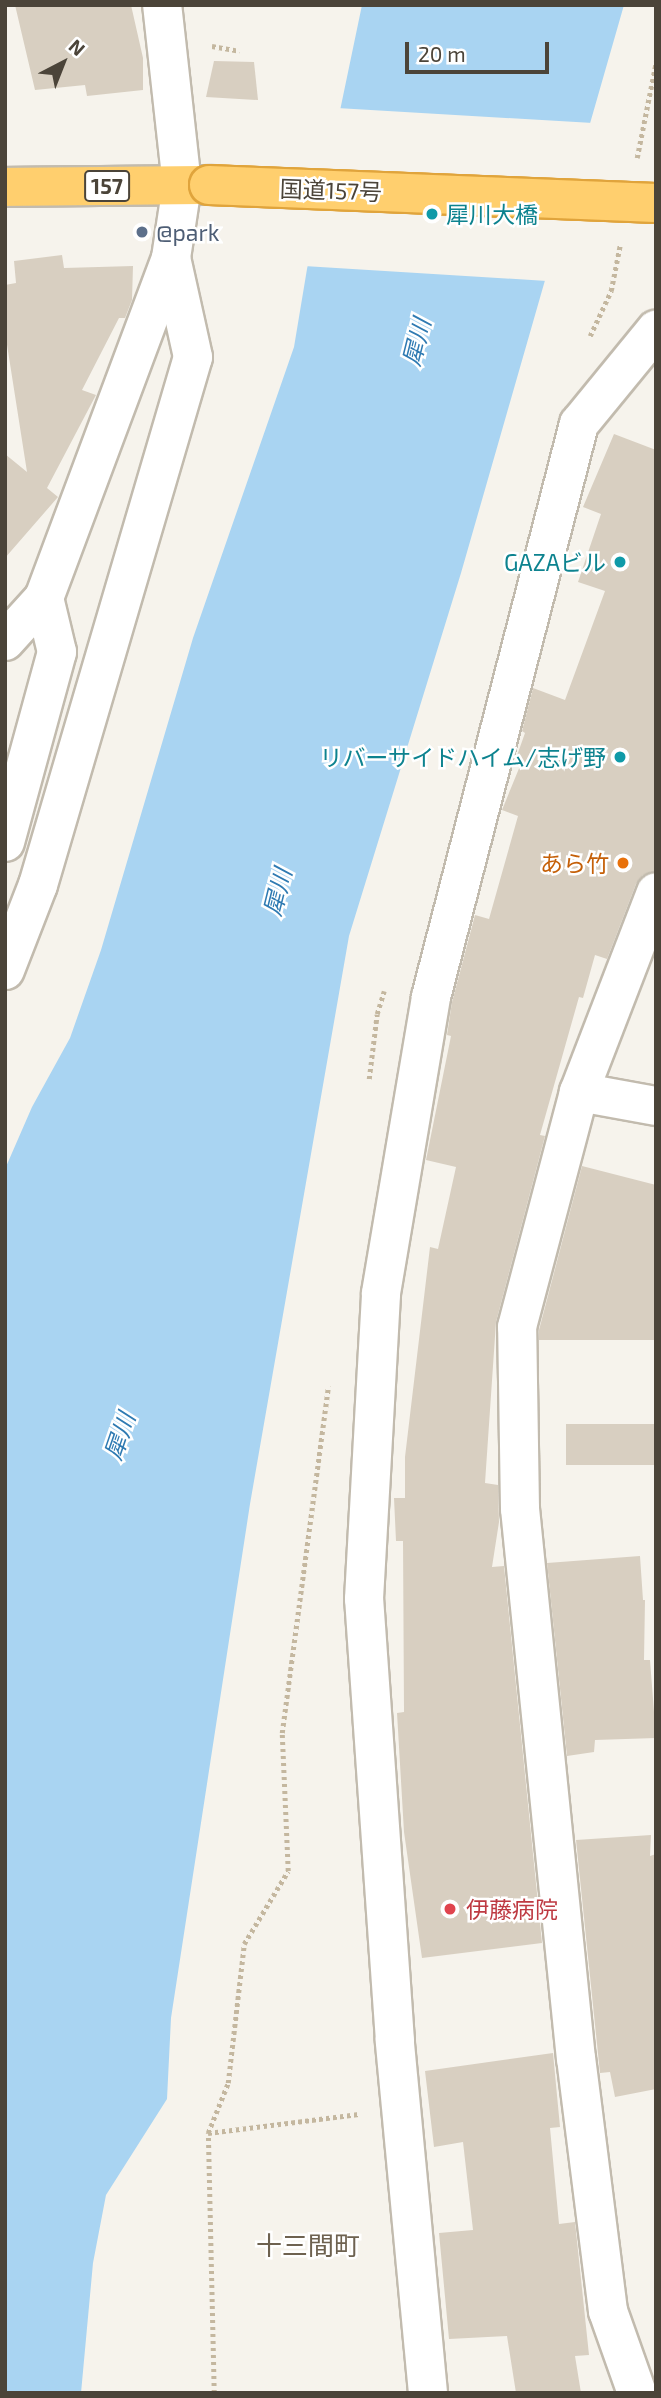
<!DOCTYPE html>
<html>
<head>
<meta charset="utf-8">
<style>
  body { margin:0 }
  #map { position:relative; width:661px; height:2398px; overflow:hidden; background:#f6f3ec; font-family:"Exo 2","Noto Sans JP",sans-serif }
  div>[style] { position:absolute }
  .water>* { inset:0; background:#a9d4f2 }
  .pier>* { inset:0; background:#f6f3ec }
  .building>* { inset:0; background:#d8cfc1; transform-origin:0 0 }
  .path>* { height:4.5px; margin-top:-2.25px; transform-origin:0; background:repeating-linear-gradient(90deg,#c4b79f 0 3.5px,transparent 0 7px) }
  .roads { filter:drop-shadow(2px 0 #c2bbae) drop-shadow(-2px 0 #c2bbae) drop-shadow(0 2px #c2bbae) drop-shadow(0 -2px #c2bbae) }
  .minor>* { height:38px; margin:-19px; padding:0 19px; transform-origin:19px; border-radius:19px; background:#fff }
  .highway>* { height:38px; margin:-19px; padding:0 19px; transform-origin:19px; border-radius:19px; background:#ffcf6e }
  .bridges { filter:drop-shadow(2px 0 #e0a43c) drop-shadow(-2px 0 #e0a43c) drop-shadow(0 2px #e0a43c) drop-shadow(0 -2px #e0a43c) }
  .highway-bridge>* { height:38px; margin:-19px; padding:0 19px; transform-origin:19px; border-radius:19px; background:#ffcf6e }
  .dots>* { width:19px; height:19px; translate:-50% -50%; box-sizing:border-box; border:4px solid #fff; border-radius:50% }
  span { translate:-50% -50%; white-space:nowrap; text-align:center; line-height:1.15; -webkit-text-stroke:5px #fff; paint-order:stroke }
  .shield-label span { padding:2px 5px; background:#fff; border:2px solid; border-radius:5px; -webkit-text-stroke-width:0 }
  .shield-label { font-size:21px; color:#4b4439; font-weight:700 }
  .street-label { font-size:23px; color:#4b4439 }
  .culture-label { font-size:23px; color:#0d838f }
  .left { translate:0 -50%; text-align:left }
  .right { translate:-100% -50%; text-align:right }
  .service-label { font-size:23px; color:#4e5e75 }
  .food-label { font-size:23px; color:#c56008 }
  .health-label { font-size:23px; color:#be3a42 }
  .water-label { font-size:24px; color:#2e7ab2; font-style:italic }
  .quarter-label { font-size:26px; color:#6e6250 }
  .frame { position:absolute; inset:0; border:7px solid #4b4439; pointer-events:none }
  .north { position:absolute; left:28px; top:28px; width:70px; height:70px; -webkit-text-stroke:5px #fff; paint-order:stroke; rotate:42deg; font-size:19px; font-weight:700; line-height:28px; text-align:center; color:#4b4439 }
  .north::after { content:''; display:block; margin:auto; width:24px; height:32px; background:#4b4439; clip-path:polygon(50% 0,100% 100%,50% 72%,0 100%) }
  .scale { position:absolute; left:405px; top:42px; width:144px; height:32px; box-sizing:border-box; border:4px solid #4b4439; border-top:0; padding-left:9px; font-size:21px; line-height:24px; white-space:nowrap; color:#4b4439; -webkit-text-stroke:5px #fff; paint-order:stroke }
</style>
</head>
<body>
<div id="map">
  <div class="water">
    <i style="clip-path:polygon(362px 5px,624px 5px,461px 573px,349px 936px,250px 1504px,171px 2018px,167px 2099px,106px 2195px,93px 2263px,81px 2393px,5px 2393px,5px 1169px,32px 1107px,70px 1038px,101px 950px,193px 638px,294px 347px,307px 269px)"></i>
  </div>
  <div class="pier">
    <i style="clip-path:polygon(337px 108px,593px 123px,547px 281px,304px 266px)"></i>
  </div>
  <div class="building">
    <i style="clip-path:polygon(15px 5px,131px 5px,143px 58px,143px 90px,87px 96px,85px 85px,35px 90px)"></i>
    <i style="clip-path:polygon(214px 61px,254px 62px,258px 100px,206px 97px)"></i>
    <i style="clip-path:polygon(62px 255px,64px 268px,133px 266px,132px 300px,125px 318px,119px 318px,82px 390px,96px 395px,47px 488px,58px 497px,5px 558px,5px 454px,27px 472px,5px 332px,5px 285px,16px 283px,14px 261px)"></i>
    <i style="clip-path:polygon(614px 434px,656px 450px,656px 871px,643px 875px,636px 884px,607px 959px,595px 955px,583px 998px,579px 997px,540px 1135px,545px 1136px,496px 1322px,485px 1483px,498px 1485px,499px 1522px,492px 1567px,504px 1566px,542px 1943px,422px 1958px,404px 1832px,397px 1713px,404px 1712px,403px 1541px,396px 1541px,394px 1498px,405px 1498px,405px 1457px,430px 1247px,438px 1249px,456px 1167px,426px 1160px,451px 1036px,447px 1035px,452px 1002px,475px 915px,489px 919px,518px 816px,502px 810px,520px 766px,514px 764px,525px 733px,522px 731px,533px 688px,565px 700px,605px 591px,578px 582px,601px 514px,583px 507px)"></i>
    <i style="clip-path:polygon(582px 1166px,656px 1185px,656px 1340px,539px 1340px,539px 1330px)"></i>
    <i style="left:656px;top:1424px;width:41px;height:90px;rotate:90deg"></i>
    <i style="clip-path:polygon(640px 1556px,643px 1600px,645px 1600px,644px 1660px,650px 1660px,656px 1738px,595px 1740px,594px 1752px,567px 1756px,547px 1563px)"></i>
    <i style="clip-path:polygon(651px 1835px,650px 1856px,656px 1854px,656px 2089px,615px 2097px,610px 2072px,600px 2073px,576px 1840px)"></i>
    <i style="clip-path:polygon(553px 2053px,560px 2127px,550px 2128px,559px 2224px,575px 2222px,589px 2355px,575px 2356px,581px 2393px,516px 2393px,507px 2336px,449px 2339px,439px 2233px,473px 2230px,463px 2142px,434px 2147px,425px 2071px)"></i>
  </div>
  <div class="path">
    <i style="left:212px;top:46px;width:28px;rotate:10deg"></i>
    <i style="left:637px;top:158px;width:98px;rotate:-78.8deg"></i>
    <i style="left:590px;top:336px;width:50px;rotate:-65deg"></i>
    <i style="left:611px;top:291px;width:47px;rotate:-78.9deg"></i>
    <i style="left:369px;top:1079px;width:65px;rotate:-83deg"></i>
    <i style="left:377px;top:1014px;width:24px;rotate:-73deg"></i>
    <i style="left:208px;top:2133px;width:152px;rotate:-7.2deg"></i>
    <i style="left:214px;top:2393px;width:260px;rotate:-91.3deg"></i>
    <i style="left:208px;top:2133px;width:54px;rotate:-68.2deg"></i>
    <i style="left:228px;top:2083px;width:140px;rotate:-83.4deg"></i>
    <i style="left:244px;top:1944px;width:85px;rotate:-58.9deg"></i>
    <i style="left:288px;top:1871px;width:138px;rotate:-92.5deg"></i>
    <i style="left:282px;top:1733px;width:350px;rotate:-82.4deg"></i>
  </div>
  <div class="roads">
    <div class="minor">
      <i style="left:5px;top:641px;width:58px;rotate:-47.8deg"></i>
      <i style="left:5px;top:842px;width:197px;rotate:-74.7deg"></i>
      <i style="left:57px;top:652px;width:56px;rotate:-103.5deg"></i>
      <i style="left:44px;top:598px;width:363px;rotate:-69.5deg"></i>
      <i style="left:171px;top:258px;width:74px;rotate:-81.4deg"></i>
      <i style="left:182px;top:185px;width:181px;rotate:-96.3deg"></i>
      <i style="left:5px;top:970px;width:91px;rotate:-68.8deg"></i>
      <i style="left:38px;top:885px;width:550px;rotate:-73.64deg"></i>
      <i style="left:193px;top:357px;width:101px;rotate:-102.5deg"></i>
      <i style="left:579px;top:1092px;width:78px;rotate:10.3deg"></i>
      <i style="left:428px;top:2393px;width:354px;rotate:-95.4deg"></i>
      <i style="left:395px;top:2041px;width:443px;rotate:-94deg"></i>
      <i style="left:364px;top:1599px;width:306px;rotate:-86.8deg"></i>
      <i style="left:381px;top:1293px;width:300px;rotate:-80.4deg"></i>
      <i style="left:431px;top:997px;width:592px;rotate:-75.52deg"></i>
      <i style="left:579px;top:424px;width:122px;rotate:-50.7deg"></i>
      <i style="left:637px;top:2393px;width:87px;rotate:-109.5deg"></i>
      <i style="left:608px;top:2311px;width:254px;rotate:-97.2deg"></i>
      <i style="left:576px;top:2059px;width:553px;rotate:-95.81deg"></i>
      <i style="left:520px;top:1509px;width:182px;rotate:-90.9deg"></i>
      <i style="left:517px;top:1327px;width:243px;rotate:-75.2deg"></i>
      <i style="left:579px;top:1092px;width:214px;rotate:-68.9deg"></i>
    </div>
    <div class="highway">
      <i style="left:5px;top:187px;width:204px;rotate:-0.6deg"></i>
    </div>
  </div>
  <div class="bridges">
    <div class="highway-bridge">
      <i style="left:209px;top:185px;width:447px;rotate:2.3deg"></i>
    </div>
  </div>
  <div class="dots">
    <i style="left:432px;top:214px;background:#0f9aa8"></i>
    <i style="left:142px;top:232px;background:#5c6f8a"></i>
    <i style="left:620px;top:562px;background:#0f9aa8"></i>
    <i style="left:620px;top:757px;background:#0f9aa8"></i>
    <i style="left:623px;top:863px;background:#e8710a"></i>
    <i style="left:450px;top:1909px;background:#e0444e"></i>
  </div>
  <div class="shield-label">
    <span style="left:107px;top:186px">157</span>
  </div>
  <div class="street-label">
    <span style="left:331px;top:190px;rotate:2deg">国道157号</span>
  </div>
  <div class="culture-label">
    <span class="left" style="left:446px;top:214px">犀川大橋</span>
    <span class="right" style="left:606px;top:562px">GAZAビル</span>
    <span class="right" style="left:606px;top:757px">リバーサイドハイム/志げ野</span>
  </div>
  <div class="service-label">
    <span class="left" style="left:156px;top:232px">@park</span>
  </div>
  <div class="food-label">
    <span class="right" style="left:609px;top:863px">あら竹</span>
  </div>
  <div class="health-label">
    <span class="left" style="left:466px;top:1909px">伊藤病院</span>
  </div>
  <div class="water-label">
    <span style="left:416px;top:342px;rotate:-76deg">犀川</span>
    <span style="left:277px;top:892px;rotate:-76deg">犀川</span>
    <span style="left:119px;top:1436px;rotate:-71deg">犀川</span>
  </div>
  <div class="quarter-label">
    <span style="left:308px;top:2245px">十三間町</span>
  </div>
  <div class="frame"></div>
  <div class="north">N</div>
  <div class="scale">20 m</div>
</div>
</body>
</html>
